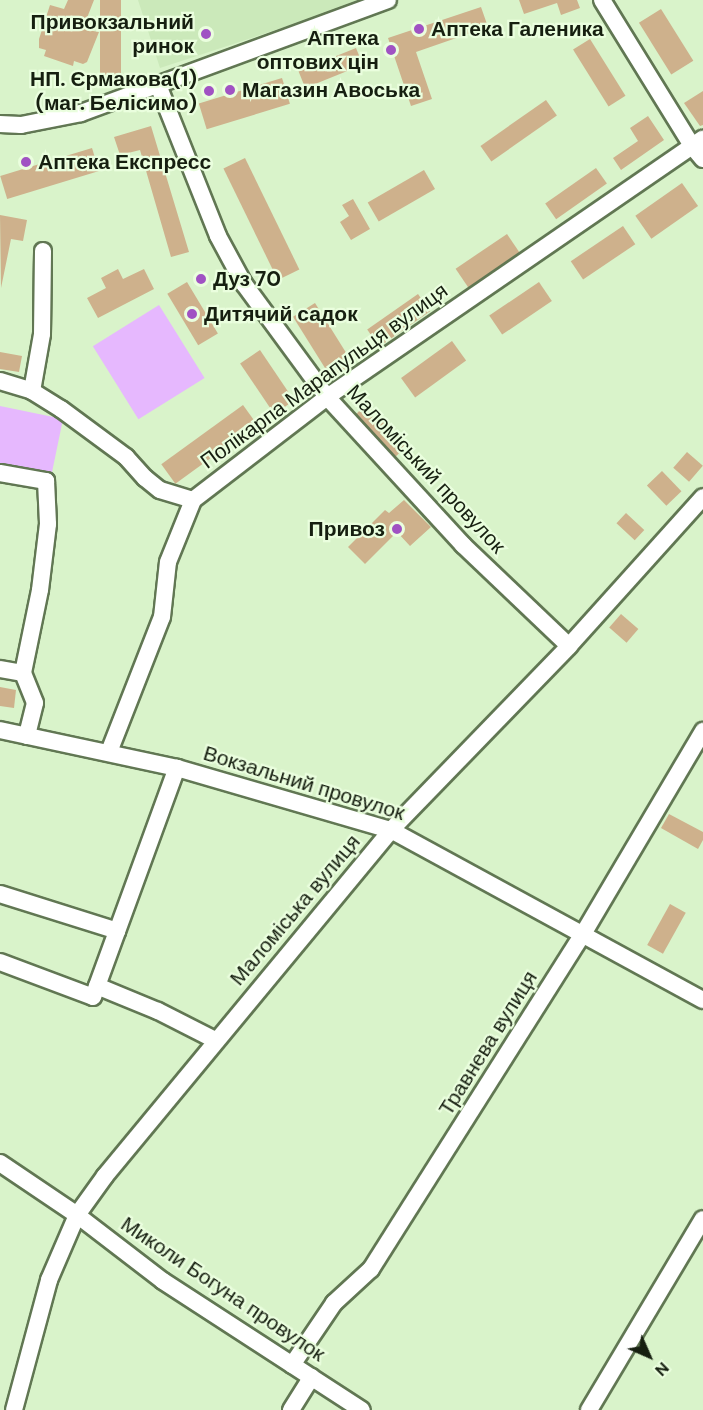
<!DOCTYPE html>
<html>
<head>
<meta charset="utf-8">
<style>
  body { margin:0 }
  #map { position:relative; width:703px; height:1410px; overflow:hidden; background:#d9f3ca; font-family:"DM Sans",sans-serif }
  div>[style] { position:absolute }
  .built>* { inset:0; background:#cbe9ba }
  .green>* { inset:0; background:#e6b8fe; transform-origin:0 0 }
  .building>* { inset:0; background:#ceb18c; transform-origin:0 0 }
  .roads { filter:drop-shadow(2px 0 #617753) drop-shadow(-2px 0 #617753) drop-shadow(0 2px #617753) drop-shadow(0 -2px #617753) }
  .minor>* { height:16px; margin:-8px; padding:0 8px; transform-origin:8px; border-radius:8px; background:#fff }
  .dots>* { width:16px; height:16px; translate:-50% -50%; box-sizing:border-box; border:3px solid #eafede; border-radius:50% }
  span { translate:-50% -50%; white-space:nowrap; text-align:center; line-height:1.15; -webkit-text-stroke:4.5px #eafede; paint-order:stroke }
  .poi-label { font-size:21px; color:#161f10; font-weight:700 }
  .right { translate:-100% -50%; text-align:right }
  .left { translate:0 -50%; text-align:left }
  .street-label { font-size:21px; color:#161f10 }
  .north { position:absolute; left:619px; top:1326px; width:60px; height:60px; -webkit-text-stroke:4px #eafede; paint-order:stroke; rotate:135deg; font-size:16px; font-weight:700; line-height:24px; text-align:center; color:#161f10 }
  .north::after { content:''; display:block; margin:auto; width:21px; height:27px; background:#161f10; clip-path:polygon(50% 0,100% 100%,50% 72%,0 100%) }
</style>
</head>
<body>
<div id="map">
  <div class="built">
    <i style="clip-path:polygon(138px 0,367px 0,160px 68px)"></i>
  </div>
  <div class="green">
    <i style="left:159px;top:305px;width:86px;height:78px;rotate:58deg"></i>
    <i style="clip-path:polygon(0 406px,63px 419px,51px 477px,0 466px)"></i>
  </div>
  <div class="building">
    <i style="clip-path:polygon(68px 0,94px 0,85px 23px,95px 26px,93px 31px,99px 32px,87px 62px,83px 64px,74px 61px,73px 66px,44px 56px,46px 50px,39px 48px,39px 39px,50px 5px,64px 9px)"></i>
    <i style="left:100px;top:0;width:21px;height:82px"></i>
    <i style="clip-path:polygon(519px 0,577px 0,580px 8px,561px 15px,557px 3px,524px 14px)"></i>
    <i style="clip-path:polygon(481px 7px,488px 27px,416px 52px,432px 99px,411px 106px,388px 38px)"></i>
    <i style="left:661px;top:9px;width:61px;height:26px;rotate:58deg"></i>
    <i style="left:590px;top:39px;width:67px;height:20px;rotate:58deg"></i>
    <i style="left:356px;top:48px;width:18px;height:62px;rotate:68deg"></i>
    <i style="left:282px;top:78px;width:27px;height:87px;rotate:73deg"></i>
    <i style="clip-path:polygon(703px 91px,703px 125px,700px 126px,684px 103px)"></i>
    <i style="left:546px;top:100px;width:19px;height:80px;rotate:55deg"></i>
    <i style="clip-path:polygon(648px 116px,664px 140px,621px 170px,613px 158px,638px 141px,630px 128px)"></i>
    <i style="clip-path:polygon(151px 126px,189px 252px,171px 257px,140px 150px,120px 155px,114px 137px)"></i>
    <i style="left:92px;top:148px;width:24px;height:96px;rotate:73deg"></i>
    <i style="left:245px;top:158px;width:124px;height:24px;rotate:64deg"></i>
    <i style="left:596px;top:168px;width:19px;height:62px;rotate:55deg"></i>
    <i style="left:424px;top:170px;width:22px;height:65px;rotate:60deg"></i>
    <i style="left:682px;top:183px;width:28px;height:57px;rotate:55deg"></i>
    <i style="clip-path:polygon(353px 199px,370px 229px,351px 240px,340px 222px,349px 216px,342px 205px)"></i>
    <i style="clip-path:polygon(0 215px,27px 220px,23px 241px,11px 239px,1px 288px)"></i>
    <i style="left:623px;top:226px;width:22px;height:63px;rotate:56deg"></i>
    <i style="left:507px;top:234px;width:23px;height:62px;rotate:56deg"></i>
    <i style="clip-path:polygon(118px 269px,123px 279px,144px 269px,154px 289px,98px 318px,87px 298px,106px 288px,101px 278px)"></i>
    <i style="left:187px;top:282px;width:60px;height:23px;rotate:59deg"></i>
    <i style="left:539px;top:282px;width:23px;height:60px;rotate:56deg"></i>
    <i style="left:418px;top:294px;width:21px;height:62px;rotate:55deg"></i>
    <i style="left:315px;top:303px;width:72px;height:26px;rotate:58deg"></i>
    <i style="left:452px;top:341px;width:24px;height:63px;rotate:54deg"></i>
    <i style="left:260px;top:350px;width:61px;height:24px;rotate:56deg"></i>
    <i style="clip-path:polygon(0 352px,22px 356px,19px 372px,0 369px)"></i>
    <i style="left:366px;top:404px;width:58px;height:23px;rotate:44deg"></i>
    <i style="left:243px;top:405px;width:24px;height:101px;rotate:54deg"></i>
    <i style="left:687px;top:452px;width:21px;height:21px;rotate:41deg"></i>
    <i style="left:662px;top:471px;width:28px;height:21px;rotate:46deg"></i>
    <i style="clip-path:polygon(404px 500px,431px 527px,410px 546px,397px 532px,365px 564px,348px 547px,385px 510px,389px 513px)"></i>
    <i style="left:626px;top:513px;width:25px;height:14px;rotate:43deg"></i>
    <i style="left:621px;top:614px;width:23px;height:18px;rotate:41deg"></i>
    <i style="clip-path:polygon(0 687px,16px 690px,14px 708px,0 706px)"></i>
    <i style="clip-path:polygon(669px 814px,703px 832px,703px 840px,698px 849px,661px 828px)"></i>
    <i style="left:670px;top:904px;width:18px;height:47px;rotate:29deg"></i>
  </div>
  <div class="roads">
    <div class="minor">
      <i style="left:602px;top:0;width:172px;rotate:58.3deg"></i>
      <i style="left:692px;top:146px;width:17px;rotate:50deg"></i>
      <i style="left:158px;top:85px;width:162px;rotate:68.3deg"></i>
      <i style="left:218px;top:236px;width:55px;rotate:61.6deg"></i>
      <i style="left:244px;top:284px;width:140px;rotate:53.7deg"></i>
      <i style="left:327px;top:397px;width:201px;rotate:47.4deg"></i>
      <i style="left:463px;top:545px;width:146px;rotate:43.6deg"></i>
      <i style="left:0;top:124px;width:21px;rotate:3deg"></i>
      <i style="left:21px;top:125px;width:61px;rotate:-11.3deg"></i>
      <i style="left:81px;top:113px;width:327px;rotate:-20.2deg"></i>
      <i style="left:0;top:381px;width:34px;rotate:17deg"></i>
      <i style="left:32px;top:391px;width:34px;rotate:32deg"></i>
      <i style="left:61px;top:409px;width:81px;rotate:36.4deg"></i>
      <i style="left:126px;top:457px;width:28px;rotate:48deg"></i>
      <i style="left:145px;top:478px;width:19px;rotate:39deg"></i>
      <i style="left:160px;top:490px;width:34px;rotate:17deg"></i>
      <i style="left:32px;top:391px;width:58px;rotate:-80deg"></i>
      <i style="left:42px;top:334px;width:83px;rotate:-89.3deg"></i>
      <i style="left:0;top:473px;width:47px;rotate:9.9deg"></i>
      <i style="left:46px;top:481px;width:43px;rotate:87.3deg"></i>
      <i style="left:48px;top:524px;width:66px;rotate:96.9deg"></i>
      <i style="left:40px;top:590px;width:85px;rotate:101.6deg"></i>
      <i style="left:23px;top:673px;width:32px;rotate:68deg"></i>
      <i style="left:35px;top:703px;width:34px;rotate:104deg"></i>
      <i style="left:0;top:669px;width:23px;rotate:10deg"></i>
      <i style="left:0;top:730px;width:181px;rotate:12.1deg"></i>
      <i style="left:177px;top:768px;width:223px;rotate:16.2deg"></i>
      <i style="left:391px;top:830px;width:355px;rotate:28.6deg"></i>
      <i style="left:109px;top:752px;width:145px;rotate:-68.6deg"></i>
      <i style="left:162px;top:617px;width:55px;rotate:-83.8deg"></i>
      <i style="left:168px;top:562px;width:67px;rotate:-68deg"></i>
      <i style="left:193px;top:500px;width:169px;rotate:-37.5deg"></i>
      <i style="left:327px;top:397px;width:456px;rotate:-34.5deg"></i>
      <i style="left:0;top:894px;width:123px;rotate:17.5deg"></i>
      <i style="left:0;top:962px;width:99px;rotate:20.6deg"></i>
      <i style="left:93px;top:997px;width:244px;rotate:-69.9deg"></i>
      <i style="left:97px;top:986px;width:66px;rotate:22.3deg"></i>
      <i style="left:158px;top:1011px;width:64px;rotate:27deg"></i>
      <i style="left:0;top:1163px;width:93px;rotate:34deg"></i>
      <i style="left:77px;top:1215px;width:108px;rotate:37.5deg"></i>
      <i style="left:163px;top:1281px;width:237px;rotate:33deg"></i>
      <i style="left:292px;top:1365px;width:75px;rotate:-55.9deg"></i>
      <i style="left:334px;top:1303px;width:50px;rotate:-42.6deg"></i>
      <i style="left:371px;top:1269px;width:396px;rotate:-57.7deg"></i>
      <i style="left:583px;top:934px;width:236px;rotate:-59.4deg"></i>
      <i style="left:14px;top:1410px;width:135px;rotate:-74.9deg"></i>
      <i style="left:49px;top:1280px;width:71px;rotate:-66.7deg"></i>
      <i style="left:77px;top:1215px;width:48px;rotate:-54.3deg"></i>
      <i style="left:105px;top:1176px;width:449px;rotate:-50.4deg"></i>
      <i style="left:391px;top:830px;width:256px;rotate:-45.9deg"></i>
      <i style="left:569px;top:646px;width:200px;rotate:-48deg"></i>
      <i style="left:291px;top:1410px;width:39px;rotate:-58deg"></i>
      <i style="left:589px;top:1410px;width:222px;rotate:-59.2deg"></i>
    </div>
  </div>
  <div class="dots">
    <i style="left:419px;top:29px;background:#a052c3"></i>
    <i style="left:206px;top:34px;background:#a052c3"></i>
    <i style="left:391px;top:50px;background:#a052c3"></i>
    <i style="left:230px;top:90px;background:#a052c3"></i>
    <i style="left:209px;top:91px;background:#a052c3"></i>
    <i style="left:26px;top:162px;background:#a052c3"></i>
    <i style="left:201px;top:279px;background:#a052c3"></i>
    <i style="left:192px;top:314px;background:#a052c3"></i>
    <i style="left:397px;top:529px;background:#a052c3"></i>
  </div>
  <div class="poi-label">
    <span class="right" style="left:194px;top:34px">Привокзальний<br>ринок</span>
    <span class="left" style="left:431px;top:29px">Аптека Галеника</span>
    <span class="right" style="left:379px;top:50px">Аптека<br>оптових цін</span>
    <span class="right" style="left:197px;top:91px">НП. Єрмакова(1)<br>(маг. Белісимо)</span>
    <span class="left" style="left:242px;top:90px">Магазин Авоська</span>
    <span class="left" style="left:38px;top:162px">Аптека Експресс</span>
    <span class="left" style="left:213px;top:279px">Дуз 70</span>
    <span class="left" style="left:204px;top:314px">Дитячий садок</span>
    <span class="right" style="left:385px;top:529px">Привоз</span>
  </div>
  <div class="street-label">
    <span style="left:324px;top:376px;rotate:-36deg">Полікарпа Марапульця вулиця</span>
    <span style="left:426px;top:469px;rotate:47deg">Маломіський провулок</span>
    <span style="left:304px;top:783px;rotate:17deg">Вокзальний провулок</span>
    <span style="left:295px;top:910px;rotate:-50deg">Маломіська вулиця</span>
    <span style="left:488px;top:1043px;rotate:-58deg">Травнева вулиця</span>
    <span style="left:223px;top:1289px;rotate:34deg">Миколи Богуна провулок</span>
  </div>
  <div class="north">N</div>
</div>
</body>
</html>
